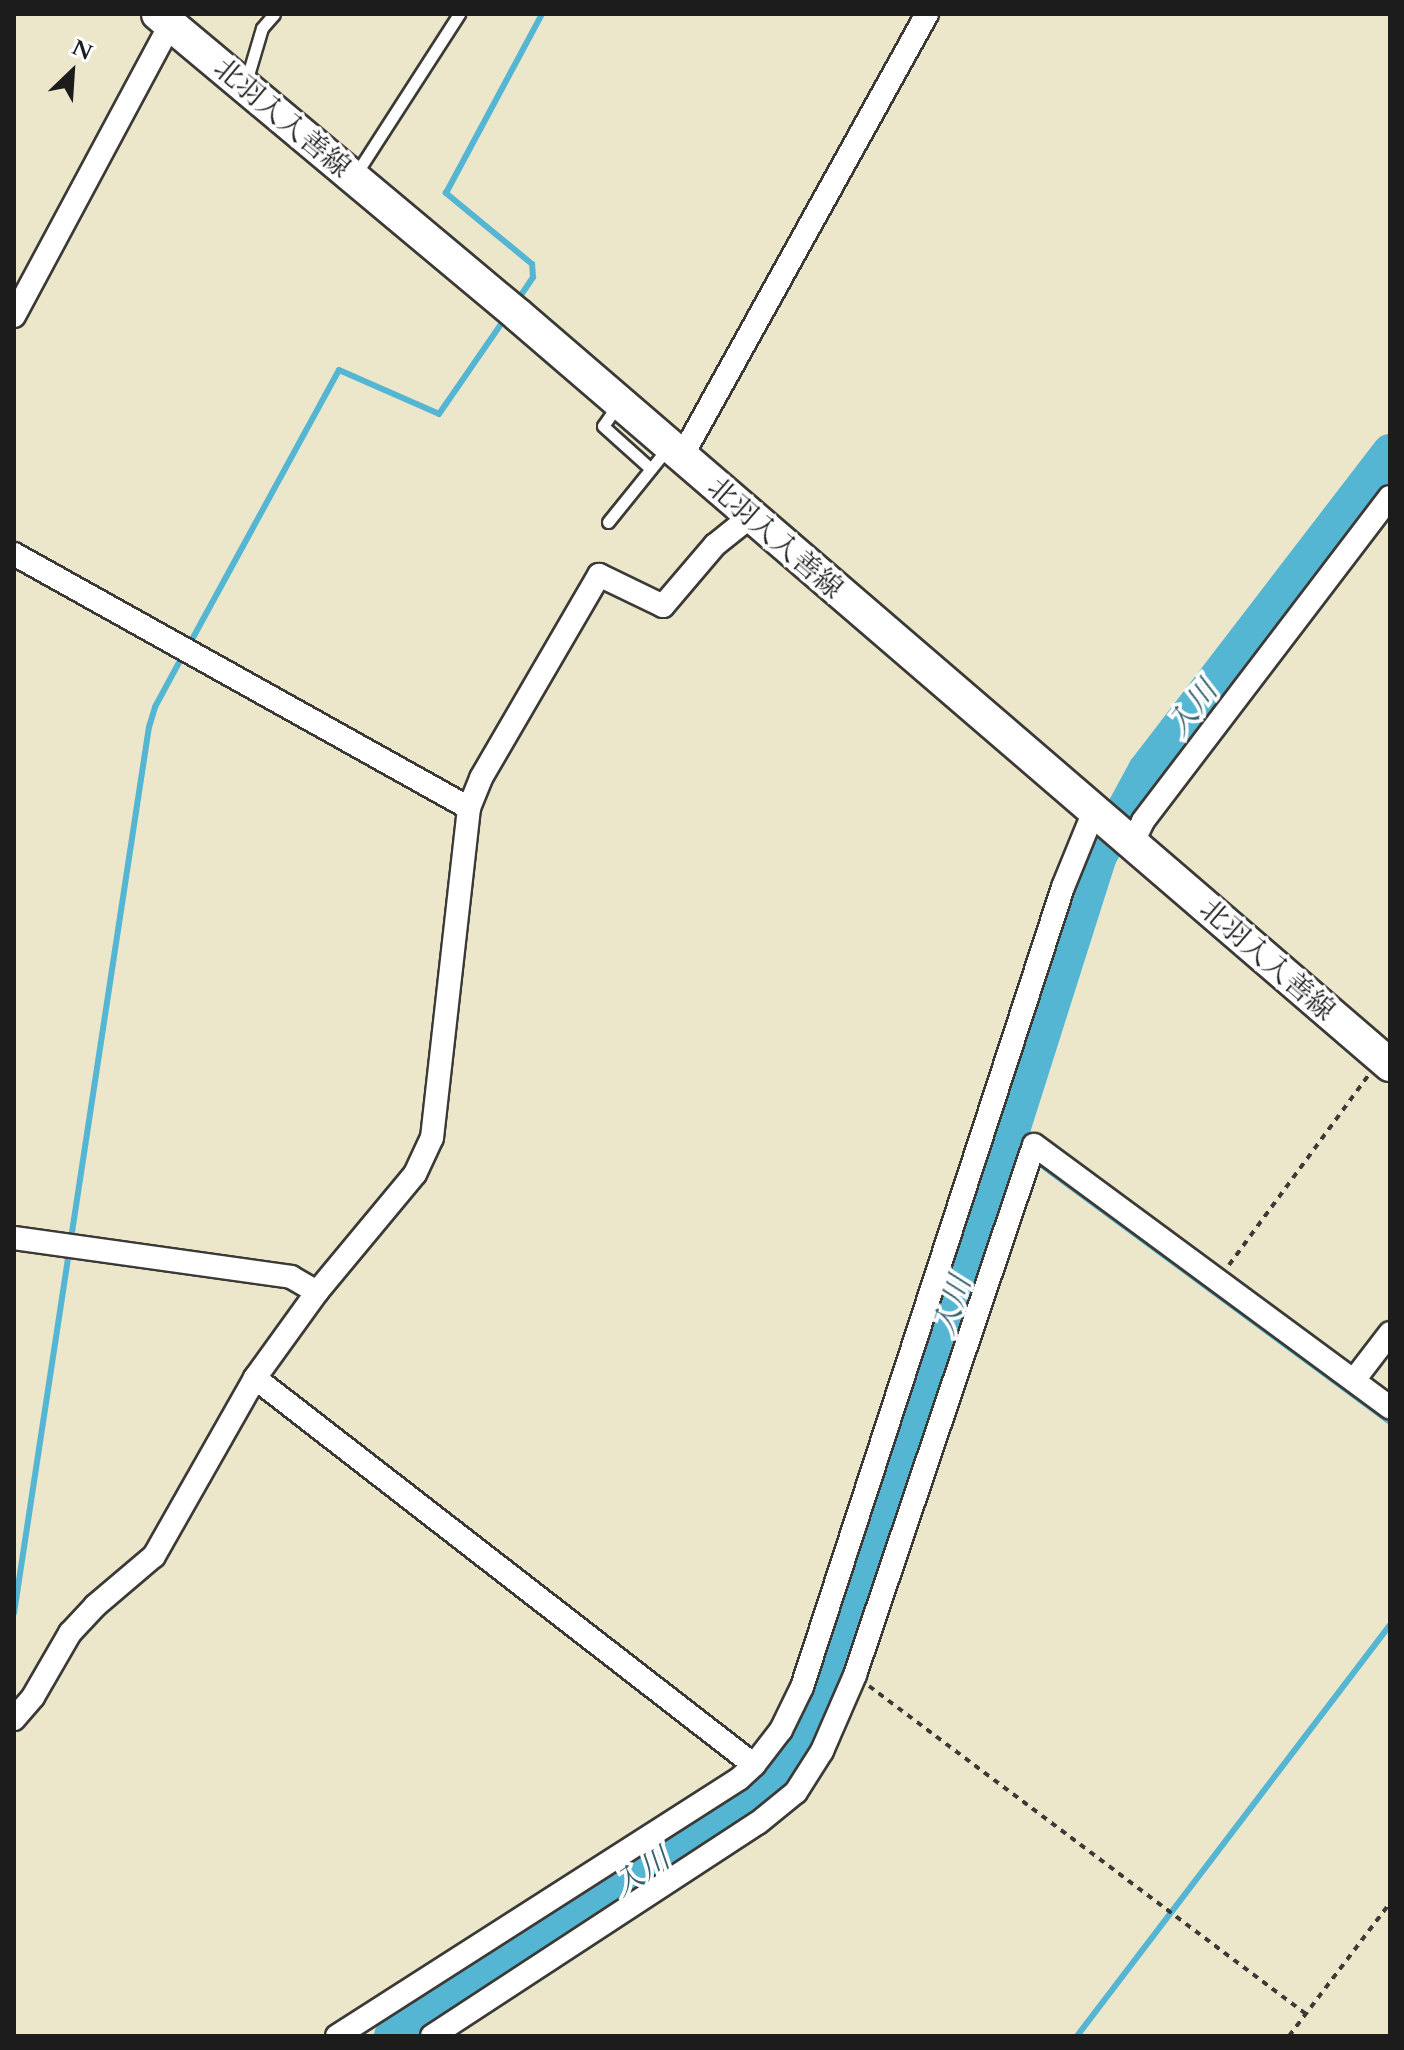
<!DOCTYPE html>
<html>
<head>
<meta charset="utf-8">
<style>
  body { margin:0 }
  #map { position:relative; width:1404px; height:2050px; overflow:hidden; background:#ece7cb; font-family:Cardo,"Noto Serif JP",serif }
  div>[style] { position:absolute }
  .stream>* { height:6px; margin:-3px; padding:0 3px; transform-origin:3px; border-radius:3px; background:#55b6d4 }
  .river>* { height:36px; margin:-18px; padding:0 18px; transform-origin:18px; border-radius:18px; background:#55b6d4 }
  .path>* { height:4px; margin-top:-2px; transform-origin:0; background:repeating-linear-gradient(90deg,#3b3a36 0 6px,transparent 0 12px) }
  .roads { filter:drop-shadow(2px 0 #3b3a36) drop-shadow(-2px 0 #3b3a36) drop-shadow(0 2px #3b3a36) drop-shadow(0 -2px #3b3a36) }
  .service>* { height:11px; margin:-5.5px; padding:0 5.5px; transform-origin:5.5px; border-radius:5.5px; background:#fff }
  .minor>* { height:22px; margin:-11px; padding:0 11px; transform-origin:11px; border-radius:11px; background:#fff }
  .secondary>* { height:32px; margin:-16px; padding:0 16px; transform-origin:16px; border-radius:16px; background:#fff }
  span { translate:-50% -50%; white-space:nowrap; text-align:center; line-height:1.15; -webkit-text-stroke:7px #fff; paint-order:stroke }
  .street-label { font-size:28px; color:#1c1c1c }
  .water-label { font-size:30px; color:#36616f; font-style:italic }
  .frame { position:absolute; inset:0; border:16px solid #1c1c1c; pointer-events:none }
  .north { position:absolute; left:32px; top:32px; width:80px; height:80px; -webkit-text-stroke:6px #fff; paint-order:stroke; rotate:25deg; font-size:22px; font-weight:700; line-height:32px; text-align:center; color:#1c1c1c }
  .north::after { content:''; display:block; margin:auto; width:28px; height:36px; background:#1c1c1c; clip-path:polygon(50% 0,100% 100%,50% 72%,0 100%) }
</style>
</head>
<body>
<div id="map">
  <div class="stream">
    <i style="left:517px;top:301px;width:29px;rotate:-56deg"></i>
    <i style="left:533px;top:277px;width:13px;rotate:-94deg"></i>
    <i style="left:532px;top:264px;width:112px;rotate:-140.5deg"></i>
    <i style="left:446px;top:193px;width:203px;rotate:-61.8deg"></i>
    <i style="left:189px;top:645px;width:313px;rotate:-61.4deg"></i>
    <i style="left:339px;top:370px;width:109px;rotate:23.7deg"></i>
    <i style="left:439px;top:414px;width:118px;rotate:-55.4deg"></i>
    <i style="left:1009px;top:1141px;width:22px;rotate:36deg"></i>
    <i style="left:1036px;top:1161px;width:440px;rotate:36.4deg"></i>
    <i style="left:14px;top:1613px;width:896px;rotate:-81.34deg"></i>
    <i style="left:149px;top:727px;width:21px;rotate:-73deg"></i>
    <i style="left:155px;top:707px;width:59px;rotate:-61.7deg"></i>
    <i style="left:1077px;top:2036px;width:517px;rotate:-52.71deg"></i>
  </div>
  <div class="river">
    <i style="left:392px;top:2036px;width:423px;rotate:-33.2deg"></i>
    <i style="left:746px;top:1804px;width:69px;rotate:-43.8deg"></i>
    <i style="left:796px;top:1756px;width:59px;rotate:-60.4deg"></i>
    <i style="left:825px;top:1705px;width:410px;rotate:-71.8deg"></i>
    <i style="left:953px;top:1316px;width:480px;rotate:-72.4deg"></i>
    <i style="left:1098px;top:858px;width:100px;rotate:-61.4deg"></i>
    <i style="left:1146px;top:770px;width:401px;rotate:-52.5deg"></i>
  </div>
  <div class="path">
    <i style="left:1229px;top:1265px;width:235px;rotate:-53.7deg"></i>
    <i style="left:869px;top:1686px;width:546px;rotate:36.89deg"></i>
    <i style="left:1289px;top:2036px;width:167px;rotate:-52.8deg"></i>
  </div>
  <div class="roads">
    <div class="service">
      <i style="left:246px;top:82px;width:56px;rotate:-73.5deg"></i>
      <i style="left:262px;top:28px;width:18px;rotate:-49deg"></i>
      <i style="left:354px;top:177px;width:194px;rotate:-57.2deg"></i>
      <i style="left:617px;top:406px;width:24px;rotate:125deg"></i>
      <i style="left:603px;top:426px;width:64px;rotate:41.9deg"></i>
      <i style="left:608px;top:522px;width:94px;rotate:-51.1deg"></i>
    </div>
    <div class="minor">
      <i style="left:14px;top:316px;width:330px;rotate:-61.8deg"></i>
      <i style="left:682px;top:456px;width:505px;rotate:-61deg"></i>
      <i style="left:14px;top:554px;width:521px;rotate:29.17deg"></i>
      <i style="left:1132px;top:844px;width:25px;rotate:-64deg"></i>
      <i style="left:1143px;top:821px;width:407px;rotate:-52.7deg"></i>
      <i style="left:14px;top:1238px;width:280px;rotate:8deg"></i>
      <i style="left:291px;top:1277px;width:30px;rotate:30deg"></i>
      <i style="left:255px;top:1378px;width:631px;rotate:37.8deg"></i>
      <i style="left:1354px;top:1380px;width:59px;rotate:-52.5deg"></i>
      <i style="left:14px;top:1719px;width:29px;rotate:-49deg"></i>
      <i style="left:33px;top:1697px;width:74px;rotate:-60deg"></i>
      <i style="left:70px;top:1633px;width:37px;rotate:-47deg"></i>
      <i style="left:95px;top:1606px;width:77px;rotate:-40.3deg"></i>
      <i style="left:154px;top:1556px;width:205px;rotate:-60.4deg"></i>
      <i style="left:255px;top:1378px;width:106px;rotate:-54.2deg"></i>
      <i style="left:317px;top:1292px;width:153px;rotate:-50.3deg"></i>
      <i style="left:415px;top:1174px;width:40px;rotate:-65deg"></i>
      <i style="left:432px;top:1138px;width:332px;rotate:-83.6deg"></i>
      <i style="left:469px;top:808px;width:32px;rotate:-68deg"></i>
      <i style="left:481px;top:778px;width:235px;rotate:-59.8deg"></i>
      <i style="left:599px;top:575px;width:71px;rotate:25.8deg"></i>
      <i style="left:663px;top:606px;width:80px;rotate:-49.6deg"></i>
      <i style="left:715px;top:545px;width:45px;rotate:-38.7deg"></i>
      <i style="left:337px;top:2036px;width:477px;rotate:-32.6deg"></i>
      <i style="left:739px;top:1779px;width:21px;rotate:-43deg"></i>
      <i style="left:754px;top:1765px;width:44px;rotate:-52.4deg"></i>
      <i style="left:781px;top:1730px;width:48px;rotate:-64deg"></i>
      <i style="left:802px;top:1687px;width:841px;rotate:-71.93deg"></i>
      <i style="left:1063px;top:887px;width:82px;rotate:-67.8deg"></i>
      <i style="left:432px;top:2036px;width:389px;rotate:-33.2deg"></i>
      <i style="left:758px;top:1823px;width:49px;rotate:-39.2deg"></i>
      <i style="left:796px;top:1792px;width:49px;rotate:-57.6deg"></i>
      <i style="left:822px;top:1751px;width:83px;rotate:-66.5deg"></i>
      <i style="left:855px;top:1675px;width:559px;rotate:-71.34deg"></i>
      <i style="left:1034px;top:1145px;width:442px;rotate:36.4deg"></i>
    </div>
    <div class="secondary">
      <i style="left:158px;top:14px;width:469px;rotate:39.9deg"></i>
      <i style="left:518px;top:315px;width:1150px;rotate:40.7deg"></i>
    </div>
  </div>
  <div class="street-label">
    <span style="left:282px;top:118px;rotate:40deg">北羽入入善線</span>
    <span style="left:775px;top:538px;rotate:41deg">北羽入入善線</span>
    <span style="left:1267px;top:960px;rotate:41deg">北羽入入善線</span>
  </div>
  <div class="water-label">
    <span style="left:1193px;top:709px;rotate:-52deg">入川</span>
    <span style="left:953px;top:1306px;rotate:-72deg">入川</span>
    <span style="left:642px;top:1873px;rotate:-33deg">入川</span>
  </div>
  <div class="frame"></div>
  <div class="north">N</div>
</div>
</body>
</html>
